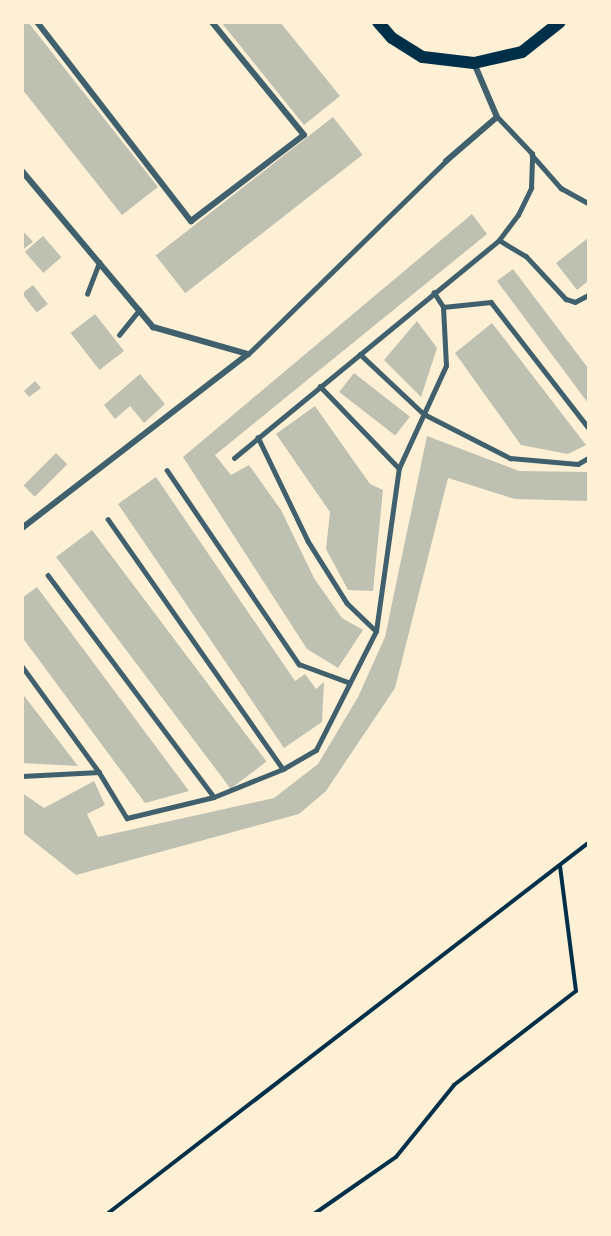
<!DOCTYPE html>
<html>
<head>
<meta charset="utf-8">
<style>
  body { margin:0 }
  #map { position:relative; width:611px; height:1236px; overflow:hidden; background:#fdf0d5; font-family:Ubuntu,sans-serif }
  div>[style] { position:absolute }
  .building>* { inset:0; background:#bec0b2; transform-origin:0 0 }
  .path>* { height:4px; margin:-2px; padding:0 2px; transform-origin:2px; border-radius:2px; background:#003049 }
  .service>* { height:4.5px; margin:-2.25px; padding:0 2.25px; transform-origin:2.25px; border-radius:2.25px; background:#3f606c }
  .pedestrian>* { height:5px; margin:-2.5px; padding:0 2.5px; transform-origin:2.5px; border-radius:2.5px; background:#3f606c }
  .minor>* { height:6px; margin:-3px; padding:0 3px; transform-origin:3px; border-radius:3px; background:#3f606c }
  .secondary>* { height:12px; margin:-6px; padding:0 6px; transform-origin:6px; border-radius:6px; background:#003049 }
  span { translate:-50% -50%; white-space:nowrap; text-align:center; line-height:1.15; -webkit-text-stroke:5px #fdf0d5; paint-order:stroke }
  .frame { position:absolute; inset:0; border:24px solid #fdf0d5; pointer-events:none }
</style>
</head>
<body>
<div id="map">
  <div class="building">
    <i style="clip-path:polygon(22px 22px,28px 22px,158px 187px,122px 215px,22px 89px)"></i>
    <i style="clip-path:polygon(221px 22px,280px 22px,340px 96px,304px 125px)"></i>
    <i style="left:333px;top:117px;width:48px;height:225px;rotate:52deg"></i>
    <i style="clip-path:polygon(472px 214px,487px 234px,215px 455px,231px 475px,249px 465px,281px 510px,314px 578px,342px 618px,363px 630px,338px 668px,307px 649px,183px 457px)"></i>
    <i style="clip-path:polygon(22px 230px,33px 242px,22px 250px)"></i>
    <i style="left:43px;top:236px;width:28px;height:24px;rotate:49deg"></i>
    <i style="clip-path:polygon(588px 238px,588px 281px,577px 290px,556px 263px)"></i>
    <i style="clip-path:polygon(513px 269px,588px 368px,588px 403px,497px 281px)"></i>
    <i style="left:33px;top:285px;width:24px;height:14px;rotate:52deg"></i>
    <i style="left:95px;top:314px;width:47px;height:31px;rotate:52deg"></i>
    <i style="clip-path:polygon(417px 321px,437px 348px,421px 397px,384px 360px)"></i>
    <i style="clip-path:polygon(492px 323px,586px 445px,568px 454px,521px 445px,455px 353px)"></i>
    <i style="left:354px;top:373px;width:71px;height:24px;rotate:38deg"></i>
    <i style="clip-path:polygon(140px 374px,165px 404px,144px 423px,130px 406px,115px 419px,104px 405px)"></i>
    <i style="clip-path:polygon(35px 381px,41px 388px,29px 397px,24px 391px)"></i>
    <i style="clip-path:polygon(315px 406px,370px 484px,383px 490px,373px 591px,348px 590px,326px 549px,330px 512px,276px 434px)"></i>
    <i style="clip-path:polygon(427px 436px,519px 471px,588px 472px,588px 501px,515px 499px,448px 478px,395px 688px,326px 791px,299px 814px,76px 875px,22px 832px,22px 793px,44px 808px,94px 781px,105px 805px,87px 814px,98px 837px,274px 798px,318px 764px,358px 697px,385px 637px)"></i>
    <i style="left:56px;top:453px;width:16px;height:46px;rotate:45deg"></i>
    <i style="clip-path:polygon(156px 477px,295px 681px,305px 674px,316px 689px,324px 682px,322px 722px,284px 748px,118px 504px)"></i>
    <i style="left:92px;top:530px;width:290px;height:45px;rotate:53deg"></i>
    <i style="clip-path:polygon(37px 587px,189px 791px,145px 803px,22px 637px,22px 598px)"></i>
    <i style="clip-path:polygon(22px 693px,78px 766px,22px 763px)"></i>
  </div>
  <div class="path">
    <i style="left:107px;top:1214px;width:607px;rotate:-37.64deg"></i>
    <i style="left:314px;top:1214px;width:100px;rotate:-34.8deg"></i>
    <i style="left:396px;top:1157px;width:92px;rotate:-51.1deg"></i>
    <i style="left:454px;top:1085px;width:154px;rotate:-37.6deg"></i>
    <i style="left:576px;top:991px;width:126px;rotate:-97.3deg"></i>
  </div>
  <div class="service">
    <i style="left:532px;top:155px;width:44px;rotate:48.7deg"></i>
    <i style="left:561px;top:188px;width:31px;rotate:29deg"></i>
    <i style="left:499px;top:240px;width:31px;rotate:31deg"></i>
    <i style="left:526px;top:256px;width:59px;rotate:47.1deg"></i>
    <i style="left:566px;top:299px;width:9px;rotate:18deg"></i>
    <i style="left:575px;top:302px;width:15px;rotate:-28deg"></i>
    <i style="left:87px;top:294px;width:34px;rotate:-69deg"></i>
    <i style="left:443px;top:307px;width:48px;rotate:-5.9deg"></i>
    <i style="left:491px;top:302px;width:158px;rotate:52.2deg"></i>
    <i style="left:119px;top:335px;width:32px;rotate:-51deg"></i>
    <i style="left:360px;top:354px;width:88px;rotate:43.2deg"></i>
    <i style="left:424px;top:414px;width:97px;rotate:27.1deg"></i>
    <i style="left:510px;top:458px;width:68px;rotate:5deg"></i>
    <i style="left:578px;top:464px;width:12px;rotate:-31deg"></i>
    <i style="left:320px;top:386px;width:114px;rotate:46.1deg"></i>
    <i style="left:258px;top:437px;width:115px;rotate:64.3deg"></i>
    <i style="left:308px;top:541px;width:73px;rotate:57.8deg"></i>
    <i style="left:347px;top:603px;width:40px;rotate:44deg"></i>
    <i style="left:234px;top:458px;width:343px;rotate:-39.4deg"></i>
    <i style="left:499px;top:240px;width:31px;rotate:-53deg"></i>
    <i style="left:518px;top:215px;width:30px;rotate:-64deg"></i>
    <i style="left:531px;top:188px;width:34px;rotate:-88deg"></i>
    <i style="left:532px;top:154px;width:51px;rotate:-133.4deg"></i>
    <i style="left:167px;top:470px;width:235px;rotate:55.8deg"></i>
    <i style="left:299px;top:664px;width:52px;rotate:20.2deg"></i>
    <i style="left:108px;top:519px;width:305px;rotate:55deg"></i>
    <i style="left:48px;top:575px;width:277px;rotate:53.2deg"></i>
    <i style="left:22px;top:666px;width:131px;rotate:54deg"></i>
    <i style="left:99px;top:772px;width:54px;rotate:58.7deg"></i>
    <i style="left:127px;top:818px;width:89px;rotate:-13.6deg"></i>
    <i style="left:214px;top:797px;width:74px;rotate:-22.1deg"></i>
    <i style="left:283px;top:769px;width:38px;rotate:-30deg"></i>
    <i style="left:316px;top:750px;width:133px;rotate:-63.2deg"></i>
    <i style="left:376px;top:631px;width:165px;rotate:-82deg"></i>
    <i style="left:399px;top:468px;width:112px;rotate:-65.3deg"></i>
    <i style="left:446px;top:366px;width:59px;rotate:-92.9deg"></i>
    <i style="left:443px;top:307px;width:17px;rotate:-123deg"></i>
    <i style="left:22px;top:776px;width:77px;rotate:-3deg"></i>
  </div>
  <div class="pedestrian">
    <i style="left:248px;top:354px;width:277px;rotate:-44.3deg"></i>
  </div>
  <div class="minor">
    <i style="left:37px;top:22px;width:252px;rotate:52.3deg"></i>
    <i style="left:191px;top:221px;width:142px;rotate:-37.3deg"></i>
    <i style="left:304px;top:135px;width:146px;rotate:-129.2deg"></i>
    <i style="left:446px;top:161px;width:67px;rotate:-40.8deg"></i>
    <i style="left:497px;top:117px;width:59px;rotate:-113.1deg"></i>
    <i style="left:22px;top:171px;width:204px;rotate:50deg"></i>
    <i style="left:153px;top:327px;width:99px;rotate:15.9deg"></i>
    <i style="left:22px;top:528px;width:285px;rotate:-37.6deg"></i>
  </div>
  <div class="secondary">
    <i style="left:378px;top:22px;width:21px;rotate:49deg"></i>
    <i style="left:392px;top:38px;width:36px;rotate:32deg"></i>
    <i style="left:423px;top:57px;width:51px;rotate:6.7deg"></i>
    <i style="left:474px;top:63px;width:49px;rotate:-12.9deg"></i>
    <i style="left:522px;top:52px;width:48px;rotate:-38.3deg"></i>
  </div>
  <div class="frame"></div>
</div>
</body>
</html>
